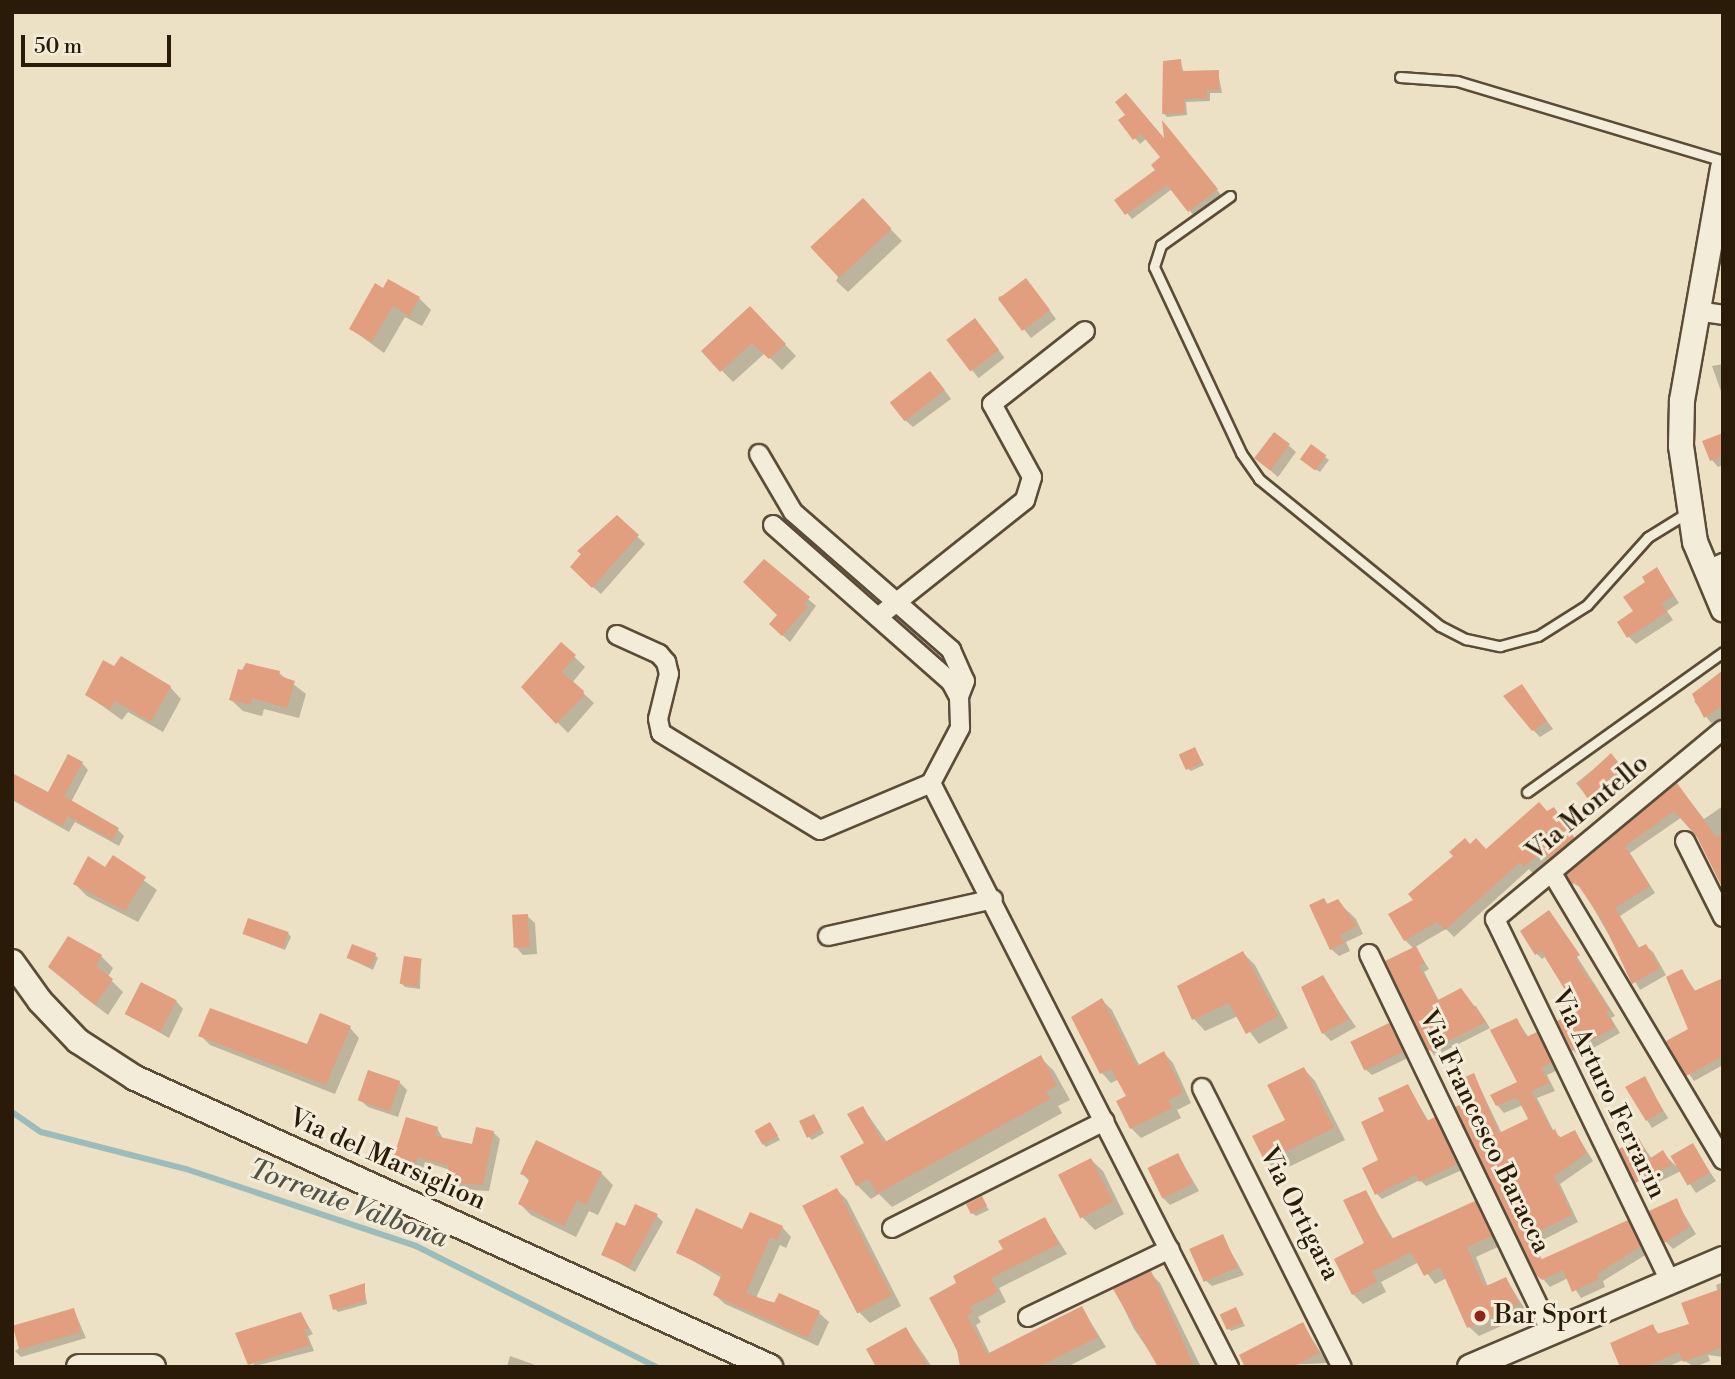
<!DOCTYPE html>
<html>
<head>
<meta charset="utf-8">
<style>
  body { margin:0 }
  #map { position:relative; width:1735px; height:1379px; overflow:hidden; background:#ede1c5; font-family:"Libre Bodoni",serif }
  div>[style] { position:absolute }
  .shadow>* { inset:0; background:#0003; transform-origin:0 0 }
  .stream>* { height:6px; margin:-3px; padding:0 3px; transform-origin:3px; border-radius:3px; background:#9bbcbd }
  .building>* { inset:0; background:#e19f7f; transform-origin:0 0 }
  .roads { filter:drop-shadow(2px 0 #5b4c37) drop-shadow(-2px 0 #5b4c37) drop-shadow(0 2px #5b4c37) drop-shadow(0 -2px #5b4c37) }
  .lane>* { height:9px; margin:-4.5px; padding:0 4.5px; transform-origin:4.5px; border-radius:4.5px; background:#f3ecd9 }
  .street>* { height:18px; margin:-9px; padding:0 9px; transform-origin:9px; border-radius:9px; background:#f3ecd9 }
  .secondary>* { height:24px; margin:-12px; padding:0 12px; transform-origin:12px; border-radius:12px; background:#f3ecd9 }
  .dots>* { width:19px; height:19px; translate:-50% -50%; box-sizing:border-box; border:4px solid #f3ecd9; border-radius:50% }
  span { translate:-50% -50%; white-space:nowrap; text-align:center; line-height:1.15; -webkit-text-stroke:6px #f3ecd9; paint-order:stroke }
  .street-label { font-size:26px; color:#2a1b08 }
  .poi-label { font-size:26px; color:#2a1b08 }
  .left { translate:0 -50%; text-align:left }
  .water-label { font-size:28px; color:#525347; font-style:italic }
  .frame { position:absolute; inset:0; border:14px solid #2a1b08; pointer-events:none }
  .scale { position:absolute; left:21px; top:35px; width:150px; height:32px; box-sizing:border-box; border:4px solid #2a1b08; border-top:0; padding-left:9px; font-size:21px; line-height:24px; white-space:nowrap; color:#2a1b08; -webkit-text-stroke:5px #f3ecd9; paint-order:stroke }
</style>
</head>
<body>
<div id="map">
  <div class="shadow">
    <i style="clip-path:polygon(1180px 61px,1184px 73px,1218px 72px,1222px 93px,1210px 93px,1210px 101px,1186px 102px,1187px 115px,1167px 117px,1164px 114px)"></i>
    <i style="clip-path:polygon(1120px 121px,1166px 142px,1167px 128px,1221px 195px,1194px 216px,1172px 189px,1132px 219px,1116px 200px,1157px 171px,1162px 158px,1147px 138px,1140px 144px)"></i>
    <i style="clip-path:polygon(874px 212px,902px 241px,848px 292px,836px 281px)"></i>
    <i style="clip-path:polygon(1033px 288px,1056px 319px,1031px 338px,998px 297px)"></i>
    <i style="clip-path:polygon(384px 290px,419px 298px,431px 310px,422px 326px,405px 317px,384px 353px,351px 329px)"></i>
    <i style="clip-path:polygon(750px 308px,796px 356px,782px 370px,765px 353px,733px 382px,703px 351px)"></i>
    <i style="left:975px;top:320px;width:48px;height:33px;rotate:52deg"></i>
    <i style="clip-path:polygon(1723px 364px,1723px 397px,1712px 366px)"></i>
    <i style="clip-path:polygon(937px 380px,951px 399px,913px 427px,905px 420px)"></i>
    <i style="clip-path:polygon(1723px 435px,1723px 465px,1718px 467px,1712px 460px)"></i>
    <i style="clip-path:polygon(1288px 445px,1296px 452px,1278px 477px,1257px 459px)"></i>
    <i style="clip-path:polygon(1312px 447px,1329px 460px,1320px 472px,1306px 463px)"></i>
    <i style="clip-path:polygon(617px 517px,645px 544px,601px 594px,579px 575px)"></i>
    <i style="clip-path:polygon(765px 561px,816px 606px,790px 642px,779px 632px,779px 615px)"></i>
    <i style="clip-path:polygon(1657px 569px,1679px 603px,1667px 611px,1673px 620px,1636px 644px,1629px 637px,1635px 612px)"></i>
    <i style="clip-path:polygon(561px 644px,585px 667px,572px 683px,594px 703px,568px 733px,523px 687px)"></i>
    <i style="clip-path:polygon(279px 673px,306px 694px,299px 718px,264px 709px,262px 716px,243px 711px,231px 700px)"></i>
    <i style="clip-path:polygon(1723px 683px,1723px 719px,1711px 723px,1694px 701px)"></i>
    <i style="clip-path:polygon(1521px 686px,1553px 729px,1540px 737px,1533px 730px)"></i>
    <i style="clip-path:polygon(170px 687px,181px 699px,163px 732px,128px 712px,122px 720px,87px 695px)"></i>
    <i style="clip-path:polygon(1195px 749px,1204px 765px,1191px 771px,1187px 768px)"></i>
    <i style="left:1611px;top:755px;width:26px;height:45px;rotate:51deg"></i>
    <i style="clip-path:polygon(82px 763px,88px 770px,71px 802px,118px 830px,124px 836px,119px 846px,75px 822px,69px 832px,12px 800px,12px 785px,49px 794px)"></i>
    <i style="clip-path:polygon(1683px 792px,1704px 819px,1723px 806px,1723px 883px,1698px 836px,1682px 817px,1630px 853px,1655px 893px,1620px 916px,1640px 949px,1646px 946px,1653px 952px,1666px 975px,1640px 990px,1582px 888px,1574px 884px)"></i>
    <i style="clip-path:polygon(1554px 809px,1581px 847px,1559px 866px,1551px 858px,1534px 874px,1529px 869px,1454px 937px,1446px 929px,1415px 947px,1429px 969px,1424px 972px,1439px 1001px,1476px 1006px,1490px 1028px,1435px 1056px,1430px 1050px,1414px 949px,1405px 940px,1416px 900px,1470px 846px,1486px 851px)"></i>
    <i style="clip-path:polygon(113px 858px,157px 890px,138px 922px,87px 896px,75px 884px,106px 869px)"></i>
    <i style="clip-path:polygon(1323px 900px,1329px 905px,1337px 901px,1356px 919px,1363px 934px,1346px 942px,1350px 951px,1339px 956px,1331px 949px)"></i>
    <i style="clip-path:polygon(1549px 913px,1615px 1016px,1611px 1018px,1620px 1033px,1579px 1056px,1573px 1050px,1580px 1012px,1546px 956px,1542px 959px,1536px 953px)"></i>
    <i style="clip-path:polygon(527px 916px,535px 923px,537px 954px,523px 955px,516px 947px)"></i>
    <i style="clip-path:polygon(288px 933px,291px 937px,285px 950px,244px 934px)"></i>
    <i style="clip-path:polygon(1243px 953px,1255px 965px,1288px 1028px,1259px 1044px,1238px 1016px,1205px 1031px,1194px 1019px,1179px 986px)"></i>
    <i style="clip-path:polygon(375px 955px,378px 958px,373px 970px,348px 958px)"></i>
    <i style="clip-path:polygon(101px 956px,113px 968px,108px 977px,123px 992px,108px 1015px,79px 993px)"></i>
    <i style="clip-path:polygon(421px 961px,420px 989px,405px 987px,402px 984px)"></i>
    <i style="clip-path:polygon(1682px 971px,1696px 992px,1723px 980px,1723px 1065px,1694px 1081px,1668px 1042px,1690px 1029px)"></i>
    <i style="clip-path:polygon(1322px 977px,1356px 1027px,1331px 1041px,1323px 1033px)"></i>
    <i style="clip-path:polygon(1102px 1000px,1112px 1010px,1140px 1067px,1164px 1053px,1173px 1063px,1191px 1103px,1177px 1110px,1181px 1118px,1141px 1138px,1131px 1128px,1128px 1096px,1119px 1079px,1111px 1083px,1102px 1073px,1073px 1017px)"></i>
    <i style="clip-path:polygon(176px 1001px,183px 1009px,169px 1038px,127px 1014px)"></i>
    <i style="clip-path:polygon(1517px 1020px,1529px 1038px,1537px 1034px,1544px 1041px,1558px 1070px,1547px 1075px,1555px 1091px,1537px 1098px,1554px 1132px,1562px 1138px,1575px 1132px,1593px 1161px,1560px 1184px,1578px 1222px,1535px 1244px,1542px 1260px,1628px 1222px,1647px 1254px,1603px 1281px,1605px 1287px,1581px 1298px,1568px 1278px,1550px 1287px,1543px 1279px,1468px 1102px,1474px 1075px,1502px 1134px,1530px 1120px,1523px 1105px,1504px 1113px,1497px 1105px,1519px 1082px)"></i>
    <i style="clip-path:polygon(1389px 1025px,1408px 1058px,1372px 1075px,1365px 1069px)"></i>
    <i style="clip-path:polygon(350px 1028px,359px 1038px,335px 1094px,210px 1045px,200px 1035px,308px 1046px)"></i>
    <i style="clip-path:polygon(1040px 1057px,1054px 1071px,1070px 1100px,1058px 1106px,1062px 1113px,892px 1207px,879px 1194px,871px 1199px,857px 1185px,866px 1144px,863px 1108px,887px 1142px)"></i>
    <i style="clip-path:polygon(1304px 1069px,1315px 1081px,1345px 1140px,1278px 1172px,1266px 1161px,1287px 1121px)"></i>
    <i style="left:1644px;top:1078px;width:47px;height:19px;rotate:59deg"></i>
    <i style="clip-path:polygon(399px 1082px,407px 1090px,398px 1117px,368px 1107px,360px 1100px)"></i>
    <i style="clip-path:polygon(1408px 1086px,1429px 1122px,1434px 1119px,1440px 1125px,1462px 1170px,1426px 1186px,1420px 1180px,1382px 1199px,1377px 1194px,1387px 1112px)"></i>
    <i style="clip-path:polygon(814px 1116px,824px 1133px,812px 1140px,809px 1137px)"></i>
    <i style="clip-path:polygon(770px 1124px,780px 1140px,766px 1147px,763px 1144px)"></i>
    <i style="clip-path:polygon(437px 1128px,443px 1139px,474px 1146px,493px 1132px,500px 1139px,489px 1191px,455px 1189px,448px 1182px,450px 1170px,425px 1162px,423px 1169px,396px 1156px)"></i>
    <i style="clip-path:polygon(1639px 1140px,1652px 1159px,1663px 1153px,1676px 1166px,1692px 1145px,1716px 1181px,1696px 1193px,1681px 1171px,1644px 1189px,1621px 1149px)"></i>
    <i style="clip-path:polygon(1178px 1155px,1199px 1191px,1170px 1205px,1163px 1198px)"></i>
    <i style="clip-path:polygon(1091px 1160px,1103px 1171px,1124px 1214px,1095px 1230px,1083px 1218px,1061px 1176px)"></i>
    <i style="clip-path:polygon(522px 1173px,601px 1173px,613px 1185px,598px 1215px,589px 1211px,576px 1237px,531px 1215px,520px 1204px,530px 1182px)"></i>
    <i style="clip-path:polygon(837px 1190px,847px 1200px,901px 1306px,870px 1323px,860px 1313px)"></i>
    <i style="clip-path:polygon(1365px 1192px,1394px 1240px,1474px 1203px,1500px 1246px,1476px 1257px,1488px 1287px,1506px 1279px,1528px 1314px,1479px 1336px,1469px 1327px,1447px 1278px,1435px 1284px,1419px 1262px,1381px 1282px,1386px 1292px,1363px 1304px,1353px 1294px,1367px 1244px)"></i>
    <i style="clip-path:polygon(981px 1198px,989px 1210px,976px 1216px,972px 1213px)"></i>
    <i style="clip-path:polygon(1676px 1201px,1696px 1234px,1673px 1249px,1665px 1241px)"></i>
    <i style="clip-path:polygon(657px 1216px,663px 1222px,635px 1272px,603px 1254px,626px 1228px)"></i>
    <i style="clip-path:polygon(1045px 1219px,1067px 1254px,999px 1288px,1006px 1302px,978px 1317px,981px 1322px,976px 1325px,990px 1354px,1082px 1308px,1106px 1347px,1067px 1367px,965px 1367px,931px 1298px,959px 1283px)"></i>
    <i style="clip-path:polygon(782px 1227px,791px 1237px,786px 1248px,780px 1245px,756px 1298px,819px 1313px,829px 1322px,818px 1346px,725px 1304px,715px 1295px,722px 1278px,678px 1252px,743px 1231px)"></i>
    <i style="clip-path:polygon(1222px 1236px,1244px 1275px,1212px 1286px,1204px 1279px)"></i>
    <i style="clip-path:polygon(1150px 1273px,1160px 1283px,1201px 1367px,1160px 1367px,1134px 1329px,1115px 1290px)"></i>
    <i style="clip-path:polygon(1723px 1282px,1723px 1357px,1708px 1355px,1710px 1361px,1695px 1367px,1683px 1360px,1667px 1367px,1622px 1367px,1652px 1326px,1660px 1335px,1691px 1325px,1718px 1292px,1716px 1285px)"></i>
    <i style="clip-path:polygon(364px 1285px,367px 1304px,338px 1312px,335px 1309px)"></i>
    <i style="clip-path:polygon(1235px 1309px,1245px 1326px,1231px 1331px,1228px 1328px)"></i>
    <i style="clip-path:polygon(74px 1310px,86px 1338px,21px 1357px,15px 1351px)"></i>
    <i style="clip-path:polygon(301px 1314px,313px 1334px,308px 1336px,314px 1351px,251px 1367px)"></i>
    <i style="clip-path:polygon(1302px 1324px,1328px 1363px,1247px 1367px)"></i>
    <i style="clip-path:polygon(906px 1329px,932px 1367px,878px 1367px)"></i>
    <i style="clip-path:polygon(510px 1356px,541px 1367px,507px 1367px)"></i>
  </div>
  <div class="stream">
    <i style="left:12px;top:1112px;width:35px;rotate:35deg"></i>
    <i style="left:41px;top:1132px;width:150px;rotate:14.3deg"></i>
    <i style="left:186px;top:1169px;width:243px;rotate:18.5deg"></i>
    <i style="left:416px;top:1246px;width:270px;rotate:26.7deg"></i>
  </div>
  <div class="building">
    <i style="clip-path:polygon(1181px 59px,1182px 71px,1219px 70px,1219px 90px,1207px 90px,1207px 98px,1184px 99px,1185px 113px,1162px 114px,1163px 61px)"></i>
    <i style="clip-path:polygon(1126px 93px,1164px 138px,1162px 120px,1218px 189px,1188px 212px,1167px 185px,1125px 215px,1114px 200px,1155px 170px,1151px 165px,1160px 157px,1141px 134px,1133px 140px,1118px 120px,1125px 115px,1115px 102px)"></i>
    <i style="left:863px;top:198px;width:42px;height:72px;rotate:47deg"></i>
    <i style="left:1026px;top:278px;width:40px;height:35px;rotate:53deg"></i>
    <i style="clip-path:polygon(388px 279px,420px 297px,409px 316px,393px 306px,372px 342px,349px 329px,375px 283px,383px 288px)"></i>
    <i style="clip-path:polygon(750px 306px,786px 344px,769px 359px,752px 343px,720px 372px,701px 351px)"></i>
    <i style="left:975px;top:318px;width:40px;height:36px;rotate:53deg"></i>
    <i style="left:930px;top:371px;width:24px;height:51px;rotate:52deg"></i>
    <i style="left:1274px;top:432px;width:20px;height:33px;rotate:37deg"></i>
    <i style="clip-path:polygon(1723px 433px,1723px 456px,1710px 461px,1702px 441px)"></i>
    <i style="left:1311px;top:444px;width:19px;height:19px;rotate:36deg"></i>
    <i style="clip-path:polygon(617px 515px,639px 535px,592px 588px,570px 567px,581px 554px,577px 551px)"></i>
    <i style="clip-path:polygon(764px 559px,810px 597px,804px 604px,808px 607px,782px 636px,769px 624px,777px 615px,743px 582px)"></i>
    <i style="clip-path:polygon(1657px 567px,1674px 596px,1661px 603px,1667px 612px,1627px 638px,1617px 622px,1633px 611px,1623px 597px,1645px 582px,1642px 577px)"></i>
    <i style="clip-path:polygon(561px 642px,576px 655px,562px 672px,584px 691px,583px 697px,556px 724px,521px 687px)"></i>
    <i style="clip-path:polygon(121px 656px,171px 686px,151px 722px,115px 701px,110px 710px,85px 695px,103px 660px,114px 666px)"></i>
    <i style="clip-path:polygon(246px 663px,280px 671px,279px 676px,295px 681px,287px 708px,252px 698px,251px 705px,229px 700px,238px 669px,242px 670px)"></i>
    <i style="clip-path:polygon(1723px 670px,1723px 705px,1704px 718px,1692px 694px)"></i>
    <i style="clip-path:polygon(1522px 684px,1547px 721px,1532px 731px,1503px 696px)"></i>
    <i style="left:1195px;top:747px;width:17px;height:18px;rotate:65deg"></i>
    <i style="clip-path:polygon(1611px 753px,1622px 767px,1588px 800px,1579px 783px)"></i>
    <i style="clip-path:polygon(68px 754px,83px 762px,64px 796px,119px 828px,112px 840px,68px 816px,62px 826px,12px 799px,12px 773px,48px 792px)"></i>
    <i style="clip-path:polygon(1677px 783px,1716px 837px,1723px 834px,1723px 889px,1697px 837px,1674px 811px,1625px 846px,1650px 886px,1615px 908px,1638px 948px,1646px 944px,1660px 968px,1632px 984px,1603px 922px,1576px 882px,1572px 885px,1566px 875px)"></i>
    <i style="clip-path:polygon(1539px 802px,1547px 811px,1554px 807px,1574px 839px,1549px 859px,1543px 850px,1524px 867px,1520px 862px,1445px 930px,1437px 922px,1404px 941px,1388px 914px,1413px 900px,1408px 894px,1453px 856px,1449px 852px,1465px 838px,1470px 844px,1476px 838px,1486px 849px)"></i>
    <i style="clip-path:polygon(113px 855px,146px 877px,125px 911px,73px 884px,88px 856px,105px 867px)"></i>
    <i style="clip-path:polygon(1324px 898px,1327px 904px,1338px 899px,1357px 926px,1340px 935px,1344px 943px,1330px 950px,1309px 905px)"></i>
    <i style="clip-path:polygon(1549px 910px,1580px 955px,1575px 958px,1610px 1010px,1606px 1012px,1615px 1027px,1572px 1051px,1557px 1021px,1578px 1011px,1541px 951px,1535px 955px,1520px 931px)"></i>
    <i style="left:528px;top:914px;width:33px;height:16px;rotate:87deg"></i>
    <i style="left:248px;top:918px;width:43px;height:17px;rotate:19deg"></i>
    <i style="clip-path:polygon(68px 936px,102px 955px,96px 966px,113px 979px,95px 1005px,48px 967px)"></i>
    <i style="left:352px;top:944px;width:26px;height:15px;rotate:21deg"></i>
    <i style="clip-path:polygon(1416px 946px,1425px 963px,1419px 966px,1438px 1000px,1461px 988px,1486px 1022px,1428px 1051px,1385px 961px)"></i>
    <i style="clip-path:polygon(1243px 951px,1278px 1016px,1246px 1034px,1229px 1003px,1192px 1020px,1177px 986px)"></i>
    <i style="left:404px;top:956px;width:18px;height:28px;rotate:9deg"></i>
    <i style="clip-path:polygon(1682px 969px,1694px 991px,1723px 978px,1723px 1056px,1686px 1076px,1666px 1041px,1688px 1029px,1666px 977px)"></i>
    <i style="clip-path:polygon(1323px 975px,1349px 1019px,1322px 1034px,1301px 987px)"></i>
    <i style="left:141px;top:982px;width:40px;height:36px;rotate:27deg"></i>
    <i style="clip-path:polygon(1102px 998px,1137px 1066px,1164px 1051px,1183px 1093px,1168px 1100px,1172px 1108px,1130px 1129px,1116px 1101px,1126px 1096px,1111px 1069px,1100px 1074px,1071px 1017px)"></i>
    <i style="clip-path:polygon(210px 1008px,307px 1044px,320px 1013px,351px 1026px,326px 1085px,198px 1036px)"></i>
    <i style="clip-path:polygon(1517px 1018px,1526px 1037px,1537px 1032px,1552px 1062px,1541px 1068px,1549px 1083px,1531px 1091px,1552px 1131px,1555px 1129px,1559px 1138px,1575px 1130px,1587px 1153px,1554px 1176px,1572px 1215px,1529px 1236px,1540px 1260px,1628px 1220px,1641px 1246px,1597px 1274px,1599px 1279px,1572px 1292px,1563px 1270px,1542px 1280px,1535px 1274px,1455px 1107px,1466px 1102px,1456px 1081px,1474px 1073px,1499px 1133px,1528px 1119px,1517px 1097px,1496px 1106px,1490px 1095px,1517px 1082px,1490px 1030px)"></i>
    <i style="left:1389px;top:1023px;width:32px;height:43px;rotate:64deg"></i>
    <i style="clip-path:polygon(1041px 1055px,1057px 1086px,1046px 1091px,1050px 1099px,877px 1194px,869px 1179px,856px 1186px,840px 1156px,864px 1143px,847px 1114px,863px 1106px,883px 1143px)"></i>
    <i style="clip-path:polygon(1304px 1067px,1334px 1128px,1265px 1162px,1252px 1136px,1285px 1120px,1267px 1085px)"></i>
    <i style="left:368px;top:1070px;width:34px;height:32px;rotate:19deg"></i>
    <i style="clip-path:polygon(1645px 1076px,1663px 1111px,1646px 1121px,1625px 1087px)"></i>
    <i style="clip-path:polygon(1408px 1084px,1427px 1121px,1435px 1117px,1457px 1164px,1419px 1182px,1416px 1175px,1375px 1195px,1362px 1168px,1378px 1160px,1361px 1122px,1384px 1111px,1378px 1098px)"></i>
    <i style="clip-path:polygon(814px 1114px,822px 1129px,807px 1138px,799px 1121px)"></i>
    <i style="clip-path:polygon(406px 1117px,438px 1127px,435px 1136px,472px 1144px,476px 1127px,494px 1131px,483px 1185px,446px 1182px,449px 1166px,418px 1157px,416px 1163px,394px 1156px)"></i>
    <i style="left:770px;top:1122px;width:16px;height:18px;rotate:60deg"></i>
    <i style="clip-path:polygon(1639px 1138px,1649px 1159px,1663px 1150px,1672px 1165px,1635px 1183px,1619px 1149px)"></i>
    <i style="clip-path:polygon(536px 1140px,602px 1172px,586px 1205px,577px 1200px,564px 1226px,518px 1204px,530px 1178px,520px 1174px)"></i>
    <i style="left:1693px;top:1143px;width:34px;height:26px;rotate:60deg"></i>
    <i style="left:1178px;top:1153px;width:34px;height:34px;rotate:64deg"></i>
    <i style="left:1091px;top:1158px;width:49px;height:37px;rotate:63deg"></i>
    <i style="left:837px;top:1188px;width:121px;height:39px;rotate:63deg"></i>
    <i style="clip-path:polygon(1366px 1190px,1391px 1239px,1475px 1201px,1492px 1236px,1467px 1247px,1484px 1287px,1506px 1277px,1519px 1304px,1467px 1328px,1440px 1267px,1424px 1276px,1411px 1252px,1372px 1272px,1377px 1282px,1352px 1295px,1334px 1259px,1364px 1243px,1343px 1200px)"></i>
    <i style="left:982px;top:1196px;width:11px;height:18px;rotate:63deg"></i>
    <i style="clip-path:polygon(1677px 1198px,1689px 1227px,1664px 1243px,1649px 1211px)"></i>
    <i style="clip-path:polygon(635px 1204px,658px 1214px,629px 1267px,601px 1255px,616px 1222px,625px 1226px)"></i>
    <i style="clip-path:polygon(696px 1208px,742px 1229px,750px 1212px,783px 1226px,777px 1240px,770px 1237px,746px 1293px,774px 1303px,779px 1293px,820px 1311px,808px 1338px,713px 1295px,722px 1274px,676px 1253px)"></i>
    <i style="clip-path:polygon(1045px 1217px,1059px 1244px,991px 1278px,998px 1292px,970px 1307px,973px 1312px,967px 1316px,987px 1354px,1082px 1306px,1098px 1337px,1038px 1367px,960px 1367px,957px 1350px,929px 1298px,956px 1283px,953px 1276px,1003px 1249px,998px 1241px)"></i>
    <i style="left:1223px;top:1234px;width:36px;height:37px;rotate:66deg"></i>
    <i style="clip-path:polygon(1151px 1271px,1170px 1311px,1194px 1367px,1158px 1367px,1113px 1289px)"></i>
    <i style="clip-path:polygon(365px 1283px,365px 1301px,333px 1310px,329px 1295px)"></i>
    <i style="clip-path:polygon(1723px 1288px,1723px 1347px,1683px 1362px,1679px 1352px,1644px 1367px,1620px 1367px,1610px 1343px,1653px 1324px,1657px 1334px,1689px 1324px,1681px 1303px)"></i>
    <i style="left:1236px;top:1307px;width:17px;height:18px;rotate:65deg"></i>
    <i style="left:74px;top:1308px;width:25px;height:64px;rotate:74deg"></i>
    <i style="clip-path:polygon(301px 1312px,309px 1328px,304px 1330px,310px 1345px,248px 1365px,235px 1333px)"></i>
    <i style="clip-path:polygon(1303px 1322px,1319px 1353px,1292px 1367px,1245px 1367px,1239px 1355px)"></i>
    <i style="clip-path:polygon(906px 1327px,928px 1367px,876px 1367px,866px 1349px)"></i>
  </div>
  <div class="roads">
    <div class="lane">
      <i style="left:1400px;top:77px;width:57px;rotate:4deg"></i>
      <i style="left:1457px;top:81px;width:278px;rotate:16.7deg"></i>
      <i style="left:1230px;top:196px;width:85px;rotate:144.6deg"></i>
      <i style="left:1161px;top:245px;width:23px;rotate:108deg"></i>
      <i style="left:1154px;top:267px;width:205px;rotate:64.9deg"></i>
      <i style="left:1241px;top:453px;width:32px;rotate:55deg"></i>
      <i style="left:1259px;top:479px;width:233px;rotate:39.1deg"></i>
      <i style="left:1440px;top:626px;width:29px;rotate:27deg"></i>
      <i style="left:1466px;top:639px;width:35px;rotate:12deg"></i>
      <i style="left:1500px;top:646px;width:39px;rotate:-15deg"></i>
      <i style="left:1538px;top:636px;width:58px;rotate:-32.3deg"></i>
      <i style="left:1587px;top:605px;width:91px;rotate:-48.1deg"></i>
      <i style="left:1648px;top:537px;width:46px;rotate:-31.6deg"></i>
      <i style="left:1527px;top:792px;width:241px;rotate:-35.5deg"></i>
    </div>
    <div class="street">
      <i style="left:1696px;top:311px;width:27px;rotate:8deg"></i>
      <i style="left:759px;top:454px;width:67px;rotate:59.6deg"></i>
      <i style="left:793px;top:512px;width:210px;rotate:41.1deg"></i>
      <i style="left:951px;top:650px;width:34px;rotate:66deg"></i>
      <i style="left:965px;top:681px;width:17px;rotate:111deg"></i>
      <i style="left:773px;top:525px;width:237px;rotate:41.4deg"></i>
      <i style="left:951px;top:682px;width:17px;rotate:62deg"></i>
      <i style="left:959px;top:697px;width:31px;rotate:88deg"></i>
      <i style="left:960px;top:728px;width:62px;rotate:117.8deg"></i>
      <i style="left:931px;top:783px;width:656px;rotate:62.97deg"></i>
      <i style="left:1705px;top:571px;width:20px;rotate:-24deg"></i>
      <i style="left:878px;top:617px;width:188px;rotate:-38.5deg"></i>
      <i style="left:1025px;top:500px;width:24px;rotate:-73deg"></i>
      <i style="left:1032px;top:477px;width:83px;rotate:-118.7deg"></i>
      <i style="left:992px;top:404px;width:118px;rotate:-38.1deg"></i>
      <i style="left:617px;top:635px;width:46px;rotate:24.3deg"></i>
      <i style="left:659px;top:654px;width:11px;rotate:49deg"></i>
      <i style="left:666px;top:662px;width:12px;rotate:76deg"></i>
      <i style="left:669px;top:674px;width:46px;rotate:103.7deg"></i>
      <i style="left:658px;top:719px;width:14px;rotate:78deg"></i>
      <i style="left:661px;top:733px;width:186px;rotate:31.4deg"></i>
      <i style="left:820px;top:830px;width:121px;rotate:-22.9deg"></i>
      <i style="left:1685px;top:841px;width:85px;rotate:63.4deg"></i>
      <i style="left:1552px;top:873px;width:334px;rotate:59.2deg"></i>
      <i style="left:828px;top:936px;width:169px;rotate:-12.6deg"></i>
      <i style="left:1369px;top:954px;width:420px;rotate:64.3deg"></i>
      <i style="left:1202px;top:1088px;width:312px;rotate:63.4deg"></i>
      <i style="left:892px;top:1228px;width:238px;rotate:-26.7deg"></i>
      <i style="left:1670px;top:1281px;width:402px;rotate:-115.8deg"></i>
      <i style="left:1495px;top:919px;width:296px;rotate:-39.7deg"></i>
      <i style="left:1028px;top:1317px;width:157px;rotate:-25.6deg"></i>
    </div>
    <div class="secondary">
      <i style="left:1723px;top:168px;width:237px;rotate:100deg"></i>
      <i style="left:1682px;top:401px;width:45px;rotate:91.3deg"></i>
      <i style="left:1681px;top:446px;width:97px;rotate:81.7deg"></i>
      <i style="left:1695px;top:542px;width:73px;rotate:67.3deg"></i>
      <i style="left:12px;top:962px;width:48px;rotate:54.3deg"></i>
      <i style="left:40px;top:1001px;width:55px;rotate:46.5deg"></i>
      <i style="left:78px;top:1041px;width:68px;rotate:33deg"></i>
      <i style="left:135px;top:1078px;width:698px;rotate:24.47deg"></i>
      <i style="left:79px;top:1367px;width:74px"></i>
      <i style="left:1470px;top:1367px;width:275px;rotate:-23.1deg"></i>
    </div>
  </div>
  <div class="dots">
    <i style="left:1480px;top:1316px;background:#8f2418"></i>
  </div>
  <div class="street-label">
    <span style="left:1588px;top:808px;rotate:-40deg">Via Montello</span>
    <span style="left:1608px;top:1094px;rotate:64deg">Via Arturo Ferrarin</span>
    <span style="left:1484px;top:1132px;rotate:64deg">Via Francesco Baracca</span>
    <span style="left:387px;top:1160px;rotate:24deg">Via del Marsiglion</span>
    <span style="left:1299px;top:1214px;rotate:63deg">Via Ortigara</span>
  </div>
  <div class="poi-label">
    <span class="left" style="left:1494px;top:1316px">Bar Sport</span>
  </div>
  <div class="water-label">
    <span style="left:348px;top:1204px;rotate:20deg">Torrente Valbona</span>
  </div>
  <div class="frame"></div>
  <div class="scale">50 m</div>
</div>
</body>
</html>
